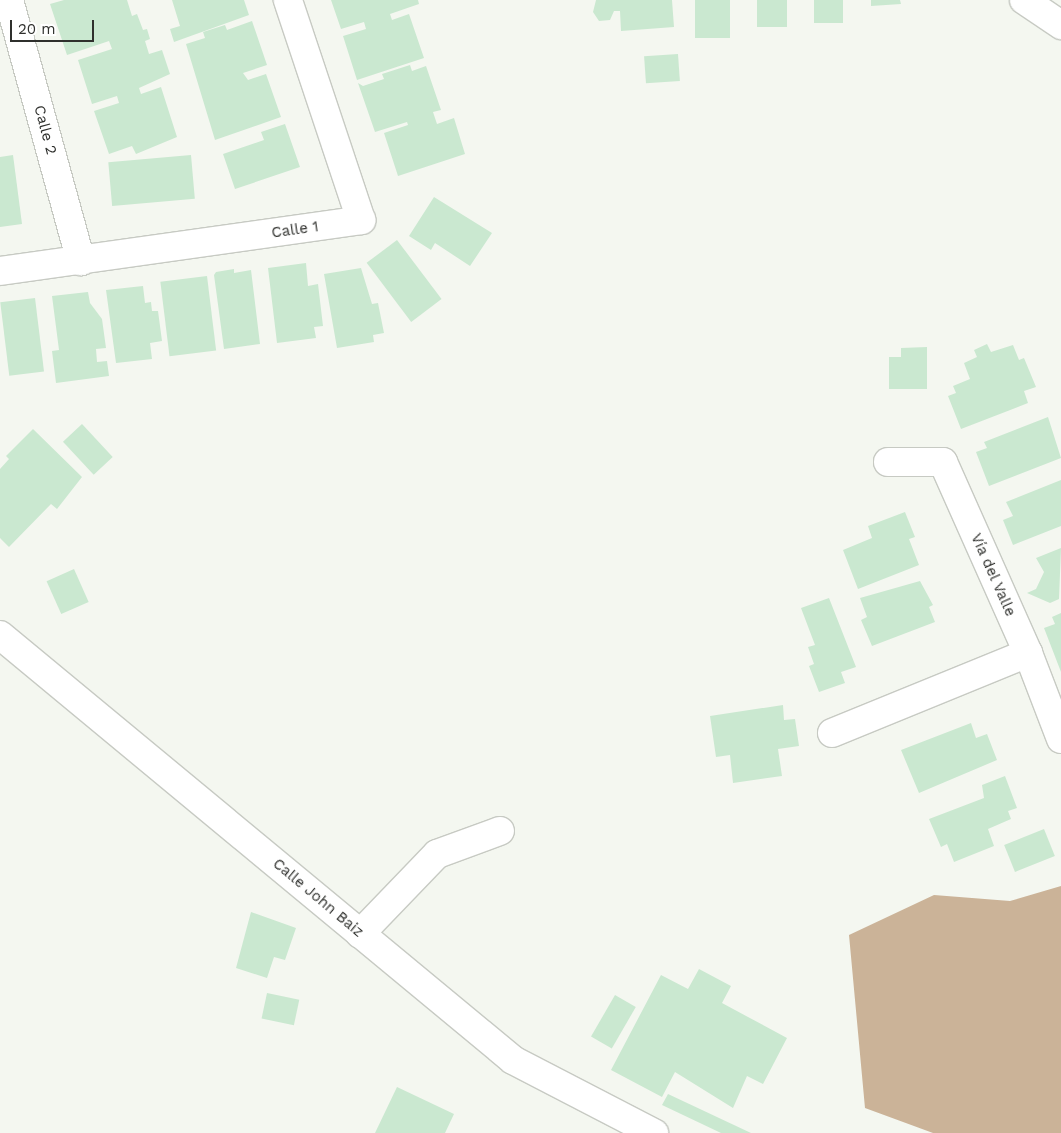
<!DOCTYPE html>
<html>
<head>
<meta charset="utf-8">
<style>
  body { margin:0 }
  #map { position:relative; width:1061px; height:1133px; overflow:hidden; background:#f4f7f0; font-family:"Work Sans",sans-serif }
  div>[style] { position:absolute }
  .forest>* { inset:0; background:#cbb398 }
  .building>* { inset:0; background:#cae8d0; transform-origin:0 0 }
  .roads { filter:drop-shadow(1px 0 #c7cac3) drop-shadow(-1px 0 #c7cac3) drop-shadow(0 1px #c7cac3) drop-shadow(0 -1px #c7cac3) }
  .minor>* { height:28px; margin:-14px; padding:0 14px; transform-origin:14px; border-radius:14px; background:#fff }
  .tertiary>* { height:28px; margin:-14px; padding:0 14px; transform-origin:14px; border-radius:14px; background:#fff }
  span { translate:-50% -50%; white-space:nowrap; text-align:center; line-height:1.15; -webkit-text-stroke:5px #fff; paint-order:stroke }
  .street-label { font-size:15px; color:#2f302d }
  .scale { position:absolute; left:10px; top:20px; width:84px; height:22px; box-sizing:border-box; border:2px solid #2f302d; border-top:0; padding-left:6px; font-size:15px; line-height:18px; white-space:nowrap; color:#2f302d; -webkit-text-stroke:4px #fff; paint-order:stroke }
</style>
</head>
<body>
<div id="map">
  <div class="forest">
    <i style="clip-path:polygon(1061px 886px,1061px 1133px,933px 1133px,865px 1108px,849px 935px,934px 895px,1010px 901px)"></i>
  </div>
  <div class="building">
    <i style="clip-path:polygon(64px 0,127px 0,132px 16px,137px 14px,143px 30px,147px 29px,150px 39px,145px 41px,149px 54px,162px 50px,170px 74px,139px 88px,141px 94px,161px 87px,177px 137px,136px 154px,132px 146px,109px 154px,94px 111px,119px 103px,117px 96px,92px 104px,78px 60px,112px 49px,109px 41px,67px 55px,50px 4px)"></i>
    <i style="clip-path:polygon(172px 0,244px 0,249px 15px,174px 42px,170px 29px,180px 26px)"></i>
    <i style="clip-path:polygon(331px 0,418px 0,419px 4px,390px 14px,392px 20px,409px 14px,424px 58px,357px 80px,343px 36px,366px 29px,364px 22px,341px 29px)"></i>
    <i style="clip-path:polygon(596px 0,672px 0,674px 27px,621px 31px,620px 11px,614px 11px,610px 20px,599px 21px,593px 12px)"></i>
    <i style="left:695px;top:0;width:35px;height:38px"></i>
    <i style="left:757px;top:0;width:30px;height:27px"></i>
    <i style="left:814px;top:0;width:29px;height:23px"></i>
    <i style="clip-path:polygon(871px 0,900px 0,901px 4px,871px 6px)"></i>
    <i style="clip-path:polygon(252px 21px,267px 65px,243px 73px,248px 80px,266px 74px,281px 117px,215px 140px,186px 44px,205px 38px,203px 32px,225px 25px,227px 30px)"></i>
    <i style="left:678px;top:54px;width:27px;height:34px;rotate:86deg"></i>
    <i style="clip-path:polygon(410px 65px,412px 71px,426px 66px,441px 110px,433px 112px,437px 124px,454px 118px,465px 154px,398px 176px,384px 133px,408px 125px,407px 122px,375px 132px,358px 83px,363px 86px,384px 79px,382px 74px)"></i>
    <i style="clip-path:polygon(285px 124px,300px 167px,235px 189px,223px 154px,264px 140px,261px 132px)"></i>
    <i style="clip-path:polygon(13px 155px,22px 224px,0 227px,0 157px)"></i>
    <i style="left:191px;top:155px;width:44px;height:83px;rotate:85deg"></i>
    <i style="clip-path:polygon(434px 197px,492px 233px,470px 266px,435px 243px,431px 250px,409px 236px)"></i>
    <i style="left:397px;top:240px;width:74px;height:38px;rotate:53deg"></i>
    <i style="clip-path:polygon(306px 263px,308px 286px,318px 284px,323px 326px,314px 327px,316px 338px,277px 343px,268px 268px)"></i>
    <i style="clip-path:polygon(361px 268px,372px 304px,378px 303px,384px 333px,373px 335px,374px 342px,337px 348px,324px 274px)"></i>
    <i style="clip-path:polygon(234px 269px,234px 273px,251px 270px,260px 344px,224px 349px,214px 275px,216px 272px)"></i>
    <i style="left:207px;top:276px;width:75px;height:47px;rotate:83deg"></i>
    <i style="clip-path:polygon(143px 286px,145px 303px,151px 302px,152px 311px,158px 311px,162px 341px,150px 343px,152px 359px,116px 363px,106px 290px)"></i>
    <i style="clip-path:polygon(88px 292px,90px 303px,102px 319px,106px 348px,96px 349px,97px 362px,107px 361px,109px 376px,56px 383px,52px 351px,59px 350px,52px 296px)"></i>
    <i style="left:35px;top:298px;width:74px;height:35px;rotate:83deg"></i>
    <i style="clip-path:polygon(987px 344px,991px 352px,1013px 345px,1019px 360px,1024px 358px,1036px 387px,1024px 391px,1028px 403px,961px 429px,948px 396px,956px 393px,953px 386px,970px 379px,964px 363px,977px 357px,974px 350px)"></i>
    <i style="clip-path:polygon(927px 347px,927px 389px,889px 389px,889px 357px,901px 357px,901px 348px)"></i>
    <i style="clip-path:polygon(1048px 417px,1061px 458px,989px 486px,976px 452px,987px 448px,984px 442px)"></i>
    <i style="left:82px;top:424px;width:45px;height:26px;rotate:47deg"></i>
    <i style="clip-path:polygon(33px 429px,82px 477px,57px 509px,51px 504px,9px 547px,0 538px,0 469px,9px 459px,6px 456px)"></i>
    <i style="clip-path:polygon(1061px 480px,1061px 526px,1013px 545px,1003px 520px,1013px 516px,1006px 502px)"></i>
    <i style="clip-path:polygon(905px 512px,915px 537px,909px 539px,919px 565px,858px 589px,843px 550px,872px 538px,868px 526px)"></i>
    <i style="clip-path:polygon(1061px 548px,1059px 599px,1050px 603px,1027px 593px,1036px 589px,1044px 572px,1036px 558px)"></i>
    <i style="left:74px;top:569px;width:36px;height:30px;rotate:66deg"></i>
    <i style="clip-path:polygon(920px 581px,933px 605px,929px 607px,935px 622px,872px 646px,861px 620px,867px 617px,860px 598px)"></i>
    <i style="clip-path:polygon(829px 598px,856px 667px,841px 672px,845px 683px,819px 692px,809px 666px,814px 664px,808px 647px,815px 645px,801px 608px)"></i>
    <i style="clip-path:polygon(1061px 613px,1061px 672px,1044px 628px,1055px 624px,1052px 617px)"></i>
    <i style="clip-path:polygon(783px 705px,784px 720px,795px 719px,799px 746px,778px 749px,782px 776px,733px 783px,730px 755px,716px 757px,710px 716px)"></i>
    <i style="clip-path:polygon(971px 723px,976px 738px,987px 734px,997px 760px,919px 793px,901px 750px)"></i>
    <i style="clip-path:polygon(1005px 776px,1017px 808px,1008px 811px,1011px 819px,988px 829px,994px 846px,954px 862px,947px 844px,941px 847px,929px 819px,984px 798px,982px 785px)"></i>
    <i style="left:1044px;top:829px;width:29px;height:43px;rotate:68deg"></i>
    <i style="clip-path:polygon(251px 912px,296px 928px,285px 960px,274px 957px,267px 978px,236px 968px)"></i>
    <i style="clip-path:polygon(699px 969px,731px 986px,722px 1003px,787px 1038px,763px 1084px,747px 1076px,733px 1108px,675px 1072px,662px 1097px,611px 1070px,661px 975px,688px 989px)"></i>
    <i style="left:267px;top:993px;width:33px;height:26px;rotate:12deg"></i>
    <i style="left:615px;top:995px;width:24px;height:48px;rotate:30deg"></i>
    <i style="clip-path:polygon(397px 1087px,454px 1114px,445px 1133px,375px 1133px)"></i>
    <i style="clip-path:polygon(668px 1094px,751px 1133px,721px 1133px,662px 1105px)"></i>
  </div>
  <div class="roads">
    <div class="minor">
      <i style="left:9px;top:0;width:271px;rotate:74.6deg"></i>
      <i style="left:1024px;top:0;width:45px;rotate:34deg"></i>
      <i style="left:0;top:271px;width:365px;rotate:-8deg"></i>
      <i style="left:361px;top:220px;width:232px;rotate:-108.4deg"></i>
      <i style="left:888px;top:462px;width:55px"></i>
      <i style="left:943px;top:462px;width:209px;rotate:66deg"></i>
      <i style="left:1028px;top:653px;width:92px;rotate:69deg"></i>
      <i style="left:832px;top:733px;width:212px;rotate:-22.2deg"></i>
      <i style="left:360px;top:934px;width:111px;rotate:-46.1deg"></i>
      <i style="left:437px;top:854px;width:67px;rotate:-20.1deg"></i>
    </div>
    <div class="tertiary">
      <i style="left:0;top:635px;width:666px;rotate:39.64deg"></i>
      <i style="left:513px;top:1060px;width:159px;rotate:27.4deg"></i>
    </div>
  </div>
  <div class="street-label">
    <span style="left:45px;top:130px;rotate:75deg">Calle 2</span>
    <span style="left:295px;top:230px;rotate:-8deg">Calle 1</span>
    <span style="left:993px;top:575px;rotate:66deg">Vía del Valle</span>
    <span style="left:318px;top:898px;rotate:40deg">Calle John Baiz</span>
  </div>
  <div class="scale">20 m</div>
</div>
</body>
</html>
